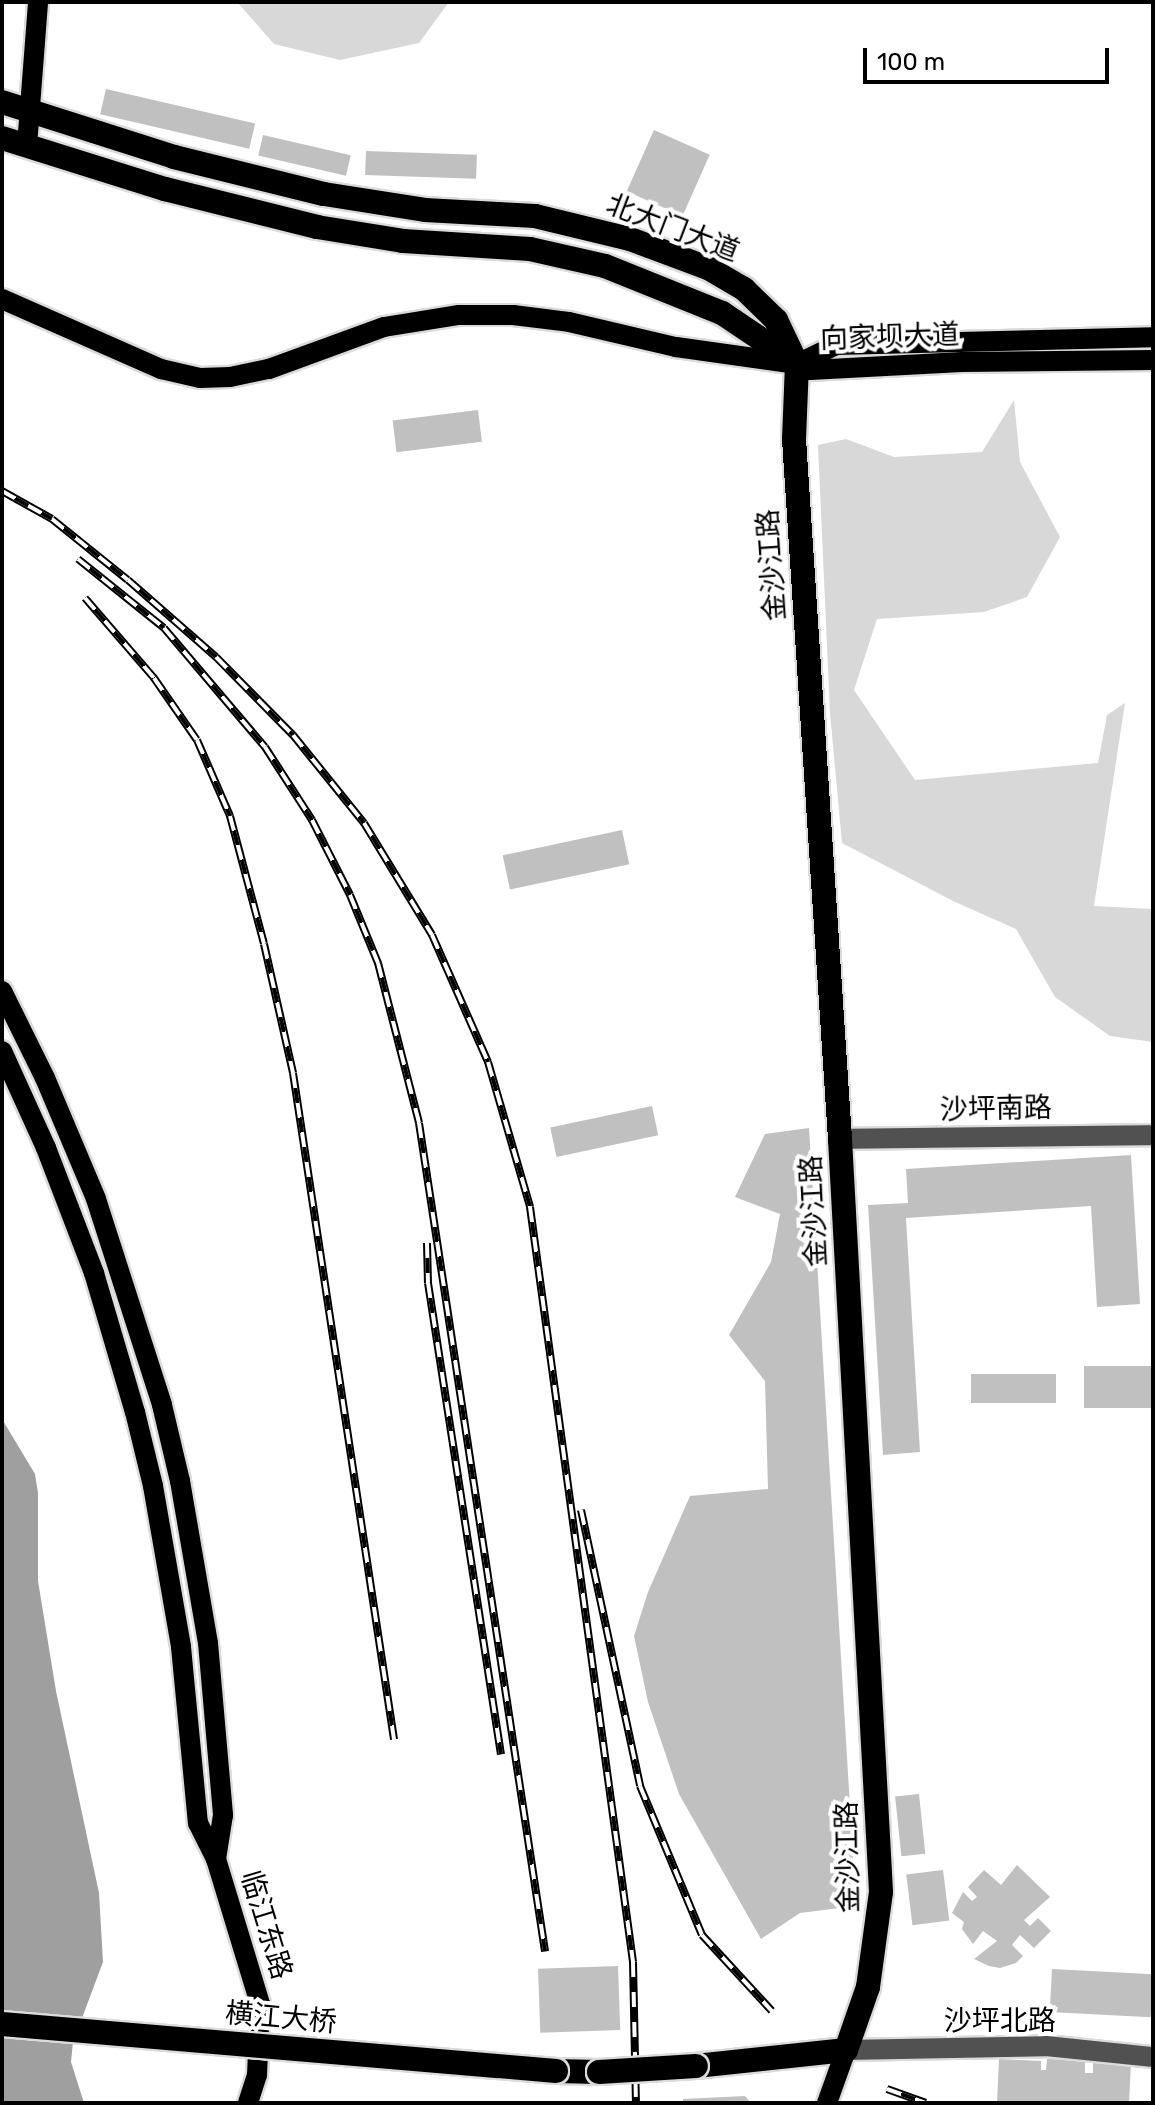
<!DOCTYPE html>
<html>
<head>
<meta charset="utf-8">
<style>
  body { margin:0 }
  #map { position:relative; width:1155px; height:2105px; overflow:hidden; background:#fff; font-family:Rubik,"Noto Sans SC",sans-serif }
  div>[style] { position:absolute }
  .green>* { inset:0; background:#d8d8d8 }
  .water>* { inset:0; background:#9f9f9f }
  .building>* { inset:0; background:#c0c0c0; transform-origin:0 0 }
  .roads { filter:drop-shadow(2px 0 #dbdbdb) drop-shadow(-2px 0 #dbdbdb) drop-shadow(0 2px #dbdbdb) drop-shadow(0 -2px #dbdbdb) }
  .minor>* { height:20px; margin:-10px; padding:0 10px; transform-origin:10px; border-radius:10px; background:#515151 }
  .major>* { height:20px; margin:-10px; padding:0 10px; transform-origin:10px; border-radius:10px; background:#000 }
  .highway>* { height:24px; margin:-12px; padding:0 12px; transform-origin:12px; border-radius:12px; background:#000 }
  .rail>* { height:8px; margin-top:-4px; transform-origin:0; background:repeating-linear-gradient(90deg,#fff 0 15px,#000 0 30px); box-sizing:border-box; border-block:2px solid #000 }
  .bridges { filter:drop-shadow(2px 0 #dbdbdb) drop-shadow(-2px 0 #dbdbdb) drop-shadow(0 2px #dbdbdb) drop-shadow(0 -2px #dbdbdb) }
  .highway-bridge>* { height:24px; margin:-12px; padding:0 12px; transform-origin:12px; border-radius:12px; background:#000 }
  span { translate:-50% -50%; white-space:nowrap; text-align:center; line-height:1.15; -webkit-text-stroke:8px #fff; paint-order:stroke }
  .street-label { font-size:28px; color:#000 }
  .frame { position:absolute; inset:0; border:4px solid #000; pointer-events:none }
  .scale { position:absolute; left:863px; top:48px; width:246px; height:36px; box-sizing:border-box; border:4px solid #000; border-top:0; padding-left:10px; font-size:24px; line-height:28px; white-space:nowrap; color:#000; -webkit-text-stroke:6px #fff; paint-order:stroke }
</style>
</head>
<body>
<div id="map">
  <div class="green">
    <i style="clip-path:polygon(237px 2px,449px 2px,419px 43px,340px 60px,274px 44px)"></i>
    <i style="clip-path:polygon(1014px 400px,1020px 462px,1060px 537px,1027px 597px,984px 612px,877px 619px,854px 690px,915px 780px,1098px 763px,1107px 715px,1125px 703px,1094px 906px,1153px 909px,1153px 1042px,1110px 1036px,1055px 997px,1016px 929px,953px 901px,842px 843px,830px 713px,818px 445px,846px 439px,894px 457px,982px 452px)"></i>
  </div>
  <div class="water">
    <i style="clip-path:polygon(2px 1419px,35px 1474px,38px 1493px,38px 1581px,56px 1691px,99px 1893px,103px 1962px,73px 2042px,71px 2062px,84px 2103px,2px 2103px)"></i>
  </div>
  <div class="building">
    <i style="left:106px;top:89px;width:153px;height:26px;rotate:13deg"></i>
    <i style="left:654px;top:130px;width:61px;height:67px;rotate:24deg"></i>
    <i style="left:263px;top:135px;width:90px;height:21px;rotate:13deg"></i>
    <i style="left:366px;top:151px;width:111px;height:24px;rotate:2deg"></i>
    <i style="left:478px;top:410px;width:32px;height:86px;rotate:83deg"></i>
    <i style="left:622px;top:830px;width:35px;height:122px;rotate:78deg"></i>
    <i style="left:652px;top:1106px;width:30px;height:104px;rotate:78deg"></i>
    <i style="clip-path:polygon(809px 1128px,856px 1906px,800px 1913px,761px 1939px,679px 1794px,648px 1702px,634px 1636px,648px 1592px,690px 1496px,768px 1489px,765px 1381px,729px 1335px,771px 1262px,780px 1214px,735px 1197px,765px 1134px)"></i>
    <i style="clip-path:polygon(1131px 1155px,1140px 1304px,1097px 1307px,1091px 1206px,906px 1218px,920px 1452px,883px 1455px,868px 1205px,908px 1203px,906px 1169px)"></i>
    <i style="left:1153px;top:1366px;width:42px;height:69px;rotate:90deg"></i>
    <i style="left:1056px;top:1374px;width:29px;height:85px;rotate:90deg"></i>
    <i style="left:919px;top:1794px;width:60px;height:24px;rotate:84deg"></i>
    <i style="clip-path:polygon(1017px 1865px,1050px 1897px,1024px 1920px,1030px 1926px,1038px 1918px,1051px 1931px,1034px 1948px,1020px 1935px,1012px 1945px,1023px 1956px,1016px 1963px,1000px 1968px,989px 1966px,974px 1959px,997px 1941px,983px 1931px,973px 1944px,962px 1929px,964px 1922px,952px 1913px,963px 1892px,972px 1901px,977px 1897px,968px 1887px,984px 1870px,1001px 1885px)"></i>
    <i style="left:943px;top:1870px;width:51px;height:37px;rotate:83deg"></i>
    <i style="left:618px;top:1966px;width:64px;height:80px;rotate:88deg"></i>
    <i style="left:1052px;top:1969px;width:101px;height:43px;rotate:3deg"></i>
    <i style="clip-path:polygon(999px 2059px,1041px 2061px,1041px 2070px,1046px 2070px,1047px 2059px,1085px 2060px,1085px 2073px,1093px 2073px,1093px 2061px,1131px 2063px,1129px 2103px,997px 2103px)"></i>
    <i style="clip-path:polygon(745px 2096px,751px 2103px,683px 2103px,683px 2099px)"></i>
  </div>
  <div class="roads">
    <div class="minor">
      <i style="left:840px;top:1139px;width:313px;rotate:-0.7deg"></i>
      <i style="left:846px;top:2050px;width:200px;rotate:-1.1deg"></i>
      <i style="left:1046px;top:2046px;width:108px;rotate:5.9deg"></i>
    </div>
    <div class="major">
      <i style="left:27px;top:146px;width:144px;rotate:-85.6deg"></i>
      <i style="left:2px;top:299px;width:174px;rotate:23.8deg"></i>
      <i style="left:161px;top:369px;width:40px;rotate:13deg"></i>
      <i style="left:200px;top:378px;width:30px;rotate:-2deg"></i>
      <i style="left:230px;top:377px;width:40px;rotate:-12deg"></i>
      <i style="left:269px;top:369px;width:122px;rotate:-20.1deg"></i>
      <i style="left:384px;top:327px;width:76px;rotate:-9.1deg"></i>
      <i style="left:459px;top:315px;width:54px"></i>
      <i style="left:513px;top:315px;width:56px;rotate:7.1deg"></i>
      <i style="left:569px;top:322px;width:110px;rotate:13.2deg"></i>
      <i style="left:676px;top:347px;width:122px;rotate:8deg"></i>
      <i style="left:797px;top:364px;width:14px;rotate:25deg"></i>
      <i style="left:810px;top:370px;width:152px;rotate:-3deg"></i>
      <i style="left:962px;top:362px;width:191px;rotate:-0.6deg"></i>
      <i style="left:797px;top:364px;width:43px;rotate:-26deg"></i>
      <i style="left:836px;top:345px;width:317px;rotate:-1.4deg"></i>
      <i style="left:2px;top:991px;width:97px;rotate:63.7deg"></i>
      <i style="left:45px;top:1078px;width:131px;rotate:67.1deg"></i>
      <i style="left:96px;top:1199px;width:216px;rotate:72.2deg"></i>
      <i style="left:162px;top:1405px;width:78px;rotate:76.7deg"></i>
      <i style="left:180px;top:1481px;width:164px;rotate:80.2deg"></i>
      <i style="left:208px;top:1643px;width:173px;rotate:85deg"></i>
      <i style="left:223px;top:1815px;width:45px;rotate:99deg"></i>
      <i style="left:2px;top:1051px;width:107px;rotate:65.6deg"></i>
      <i style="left:46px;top:1148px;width:134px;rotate:69deg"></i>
      <i style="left:94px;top:1273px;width:145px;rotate:73.6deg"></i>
      <i style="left:135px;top:1412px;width:76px;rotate:76.3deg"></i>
      <i style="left:153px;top:1486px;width:163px;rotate:80.1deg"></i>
      <i style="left:181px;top:1647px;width:177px;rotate:84.5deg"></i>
      <i style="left:198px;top:1823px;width:40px;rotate:63.4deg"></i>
      <i style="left:216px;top:1859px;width:152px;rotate:73.1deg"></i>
      <i style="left:260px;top:2004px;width:71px;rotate:92.4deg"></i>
      <i style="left:257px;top:2075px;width:29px;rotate:108deg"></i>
      <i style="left:827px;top:2103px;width:56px;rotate:-70.3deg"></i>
    </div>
    <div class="highway">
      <i style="left:2px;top:102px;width:181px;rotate:17.7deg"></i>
      <i style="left:174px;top:157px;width:154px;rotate:13.9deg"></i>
      <i style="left:324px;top:194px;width:102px;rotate:9deg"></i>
      <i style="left:425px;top:210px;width:110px;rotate:3.1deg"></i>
      <i style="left:535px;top:216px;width:98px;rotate:13.6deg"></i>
      <i style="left:630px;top:239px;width:83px;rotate:20.4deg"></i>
      <i style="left:708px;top:268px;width:42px;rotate:30.3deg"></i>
      <i style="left:744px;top:289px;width:45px;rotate:44.1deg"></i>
      <i style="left:776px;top:320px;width:49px;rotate:64.5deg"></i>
      <i style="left:797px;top:364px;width:75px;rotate:92.3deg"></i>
      <i style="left:794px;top:439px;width:702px;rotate:86.24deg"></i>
      <i style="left:840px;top:1139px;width:754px;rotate:86.88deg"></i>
      <i style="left:881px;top:1892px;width:96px;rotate:97.8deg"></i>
      <i style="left:868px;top:1987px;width:67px;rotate:109.2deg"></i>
      <i style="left:846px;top:2050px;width:151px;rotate:173.9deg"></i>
      <i style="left:2px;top:138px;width:171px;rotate:17.4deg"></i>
      <i style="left:165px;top:189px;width:157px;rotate:14deg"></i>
      <i style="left:317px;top:227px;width:87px;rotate:9.2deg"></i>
      <i style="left:403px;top:241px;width:127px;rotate:3.6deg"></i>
      <i style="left:530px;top:249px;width:77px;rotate:12.8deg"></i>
      <i style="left:605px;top:266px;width:126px;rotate:21.9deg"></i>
      <i style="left:722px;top:313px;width:88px;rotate:33.9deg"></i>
      <i style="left:556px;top:2071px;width:43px;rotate:1.3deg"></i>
    </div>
  </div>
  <div class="rail">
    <i style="left:2px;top:491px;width:57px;rotate:29.2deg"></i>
    <i style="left:52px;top:519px;width:97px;rotate:38.8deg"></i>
    <i style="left:128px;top:580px;width:117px;rotate:41.2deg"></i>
    <i style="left:216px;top:657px;width:110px;rotate:45.4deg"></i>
    <i style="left:293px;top:735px;width:113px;rotate:51.1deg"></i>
    <i style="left:364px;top:823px;width:131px;rotate:58.7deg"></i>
    <i style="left:432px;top:935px;width:139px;rotate:66.2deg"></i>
    <i style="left:488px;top:1062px;width:151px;rotate:73.8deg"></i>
    <i style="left:530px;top:1207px;width:762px;rotate:82.23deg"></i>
    <i style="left:633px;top:1962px;width:141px;rotate:88.8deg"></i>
    <i style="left:78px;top:559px;width:110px;rotate:38.7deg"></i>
    <i style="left:164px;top:628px;width:156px;rotate:49.7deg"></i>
    <i style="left:265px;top:747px;width:87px;rotate:57.2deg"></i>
    <i style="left:312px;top:820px;width:84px;rotate:63.1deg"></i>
    <i style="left:350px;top:895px;width:74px;rotate:67.6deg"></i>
    <i style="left:378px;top:963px;width:165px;rotate:75.6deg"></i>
    <i style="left:419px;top:1123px;width:838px;rotate:81.35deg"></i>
    <i style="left:85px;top:598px;width:106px;rotate:49.2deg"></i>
    <i style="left:154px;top:678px;width:75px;rotate:55.3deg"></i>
    <i style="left:197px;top:740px;width:83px;rotate:66.5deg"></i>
    <i style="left:230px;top:816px;width:132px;rotate:75.1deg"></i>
    <i style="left:264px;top:944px;width:132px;rotate:77.3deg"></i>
    <i style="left:293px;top:1073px;width:674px;rotate:81.38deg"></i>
    <i style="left:427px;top:1243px;width:40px;rotate:88.6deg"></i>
    <i style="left:428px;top:1283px;width:477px;rotate:81.2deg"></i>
    <i style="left:581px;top:1510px;width:282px;rotate:77.9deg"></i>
    <i style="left:640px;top:1786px;width:161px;rotate:67.4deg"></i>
    <i style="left:702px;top:1935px;width:103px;rotate:47.4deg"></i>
    <i style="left:887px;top:2089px;width:41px;rotate:19.7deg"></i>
  </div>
  <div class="bridges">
    <div class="highway-bridge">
      <i style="left:2px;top:2024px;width:556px;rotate:4.85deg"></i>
      <i style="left:599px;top:2072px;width:97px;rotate:-3.5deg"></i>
    </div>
  </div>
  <div class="street-label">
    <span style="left:673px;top:228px;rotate:21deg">北大门大道</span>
    <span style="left:890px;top:337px;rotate:-2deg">向家坝大道</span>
    <span style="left:772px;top:565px;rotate:-94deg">金沙江路</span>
    <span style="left:996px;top:1109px;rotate:-1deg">沙坪南路</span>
    <span style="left:814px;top:1211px;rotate:-93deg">金沙江路</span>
    <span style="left:848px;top:1857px;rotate:-91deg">金沙江路</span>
    <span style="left:266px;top:1925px;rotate:73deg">临江东路</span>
    <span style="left:281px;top:2018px;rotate:5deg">横江大桥</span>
    <span style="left:1000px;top:2021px">沙坪北路</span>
  </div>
  <div class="frame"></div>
  <div class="scale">100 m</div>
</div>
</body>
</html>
